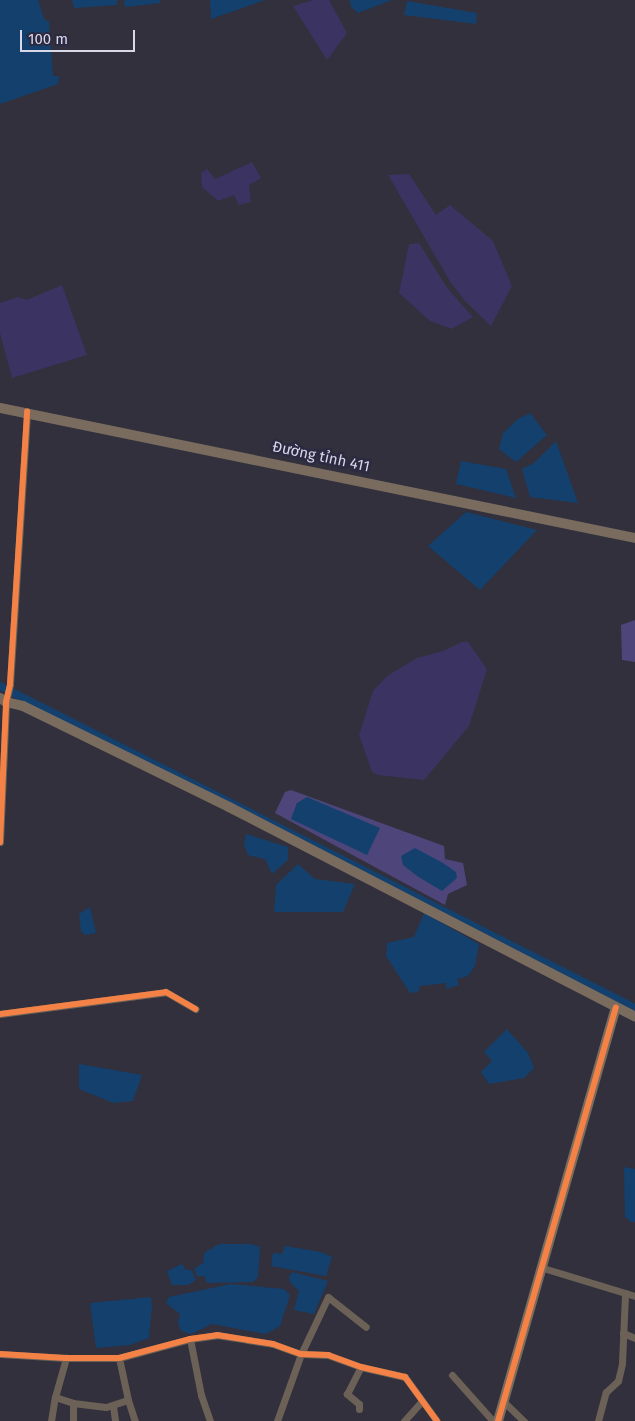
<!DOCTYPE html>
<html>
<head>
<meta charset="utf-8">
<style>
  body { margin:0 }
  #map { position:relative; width:635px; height:1421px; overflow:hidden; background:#31303c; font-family:"Fira Sans",sans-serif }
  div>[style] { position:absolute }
  .green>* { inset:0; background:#3b3362 }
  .forest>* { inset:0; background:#4e467b }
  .water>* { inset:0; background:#14406d }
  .canal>* { height:8px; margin:-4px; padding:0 4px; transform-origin:4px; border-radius:4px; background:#14406d }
  .street>* { height:7px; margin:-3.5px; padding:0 3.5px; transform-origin:3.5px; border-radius:3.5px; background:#6c6157 }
  .secondary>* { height:10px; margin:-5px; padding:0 5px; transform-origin:5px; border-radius:5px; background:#796c5f }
  .cycleway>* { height:6px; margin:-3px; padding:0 3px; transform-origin:3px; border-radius:3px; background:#f48246 }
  span { translate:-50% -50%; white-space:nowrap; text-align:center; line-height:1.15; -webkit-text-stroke:5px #2c2a42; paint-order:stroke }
  .street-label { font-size:15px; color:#d9d8e8 }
  .scale { position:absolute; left:20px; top:30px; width:115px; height:22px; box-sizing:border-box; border:2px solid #d9d8e8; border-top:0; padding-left:6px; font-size:15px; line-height:18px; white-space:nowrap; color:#d9d8e8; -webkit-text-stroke:4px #2c2a42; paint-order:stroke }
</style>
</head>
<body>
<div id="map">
  <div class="green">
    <i style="clip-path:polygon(313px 0,329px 0,347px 33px,327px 60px,293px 6px)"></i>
    <i style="clip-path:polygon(252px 162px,261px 178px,249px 185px,251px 202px,239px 205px,234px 195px,218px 201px,202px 187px,201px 173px,207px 169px,215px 179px)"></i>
    <i style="clip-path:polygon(409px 174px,436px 215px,450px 205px,493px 241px,512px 286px,491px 326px,465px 301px,451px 283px,388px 175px)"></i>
    <i style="clip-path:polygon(419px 243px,448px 289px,473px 317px,452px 329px,430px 321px,399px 293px,409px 244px)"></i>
    <i style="clip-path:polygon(62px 285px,87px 355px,12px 378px,0 333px,0 303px,18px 297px,27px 300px)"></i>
    <i style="clip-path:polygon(462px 642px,468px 642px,487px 669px,469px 726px,424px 780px,378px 775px,372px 772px,359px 735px,373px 691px,387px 676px,417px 658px,443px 651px)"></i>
  </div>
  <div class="forest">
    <i style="clip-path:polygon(635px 620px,635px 662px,622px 660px,621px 625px)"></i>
    <i style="clip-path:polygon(evenodd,291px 790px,444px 846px,445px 859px,463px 863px,467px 885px,448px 894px,445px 905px,275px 813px,285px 792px,291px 790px,297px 803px,379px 828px,367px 854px,292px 819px,297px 803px)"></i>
  </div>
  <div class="water">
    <i style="clip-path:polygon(0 0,38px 0,44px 19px,49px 22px,53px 76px,59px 76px,58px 84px,0 104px)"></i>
    <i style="clip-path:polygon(72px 0,117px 0,117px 5px,74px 8px)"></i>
    <i style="clip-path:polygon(124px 0,160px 0,160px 3px,125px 7px)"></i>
    <i style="clip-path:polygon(210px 0,265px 0,211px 19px)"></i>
    <i style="clip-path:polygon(350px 0,392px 0,358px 13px,351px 7px)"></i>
    <i style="clip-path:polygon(407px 1px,477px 13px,476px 24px,404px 15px)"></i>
    <i style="clip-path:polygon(530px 413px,547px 435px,516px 462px,499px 449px,503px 433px,518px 419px)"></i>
    <i style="clip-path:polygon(556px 441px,578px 503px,530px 497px,522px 469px,534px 463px)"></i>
    <i style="clip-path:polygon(461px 461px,506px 469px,516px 498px,456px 484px)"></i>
    <i style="clip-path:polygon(466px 512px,537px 530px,480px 590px,428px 546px)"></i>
    <i style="clip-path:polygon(307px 797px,380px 828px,367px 855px,291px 819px,297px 803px)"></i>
    <i style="clip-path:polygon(246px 834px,288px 847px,288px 860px,272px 874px,265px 859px,248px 855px,244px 844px)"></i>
    <i style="clip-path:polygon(415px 848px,443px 863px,456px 872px,457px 878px,442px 891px,417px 876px,403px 865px,401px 856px)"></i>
    <i style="clip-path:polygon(298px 864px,315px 879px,355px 884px,343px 912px,274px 912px,276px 885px)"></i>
    <i style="clip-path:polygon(90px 907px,96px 933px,85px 935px,81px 931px,79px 914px)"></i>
    <i style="clip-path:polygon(424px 913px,479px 944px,475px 966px,468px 976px,457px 979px,459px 985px,446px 989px,446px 983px,420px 986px,418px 992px,410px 993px,386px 956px,387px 943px,414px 937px)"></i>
    <i style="clip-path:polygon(507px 1029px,528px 1053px,534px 1068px,524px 1078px,489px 1084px,481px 1072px,492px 1061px,484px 1052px)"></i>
    <i style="clip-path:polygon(79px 1064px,142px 1075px,133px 1101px,113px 1103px,79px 1089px)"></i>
    <i style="clip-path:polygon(624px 1167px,635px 1169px,635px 1222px,631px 1222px,625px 1217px)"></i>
    <i style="clip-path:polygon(219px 1244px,251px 1244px,260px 1247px,258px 1277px,253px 1282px,207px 1283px,204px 1276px,197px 1276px,194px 1269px,203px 1263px,204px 1253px)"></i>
    <i style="clip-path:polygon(285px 1246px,321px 1252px,332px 1257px,326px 1276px,271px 1266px,273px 1253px,282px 1254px)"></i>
    <i style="clip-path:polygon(182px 1264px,186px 1270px,191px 1270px,196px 1280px,188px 1285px,172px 1285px,167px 1271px)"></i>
    <i style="clip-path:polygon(292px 1272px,328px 1281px,314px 1314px,294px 1310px,299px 1291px,290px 1282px,289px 1277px)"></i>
    <i style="clip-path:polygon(231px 1284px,284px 1289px,290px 1295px,280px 1326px,266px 1334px,212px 1324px,191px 1334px,181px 1331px,178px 1323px,180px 1314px,166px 1303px,169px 1297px)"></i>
    <i style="clip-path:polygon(151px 1297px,152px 1306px,149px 1338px,130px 1345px,96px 1348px,90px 1303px)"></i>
  </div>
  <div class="canal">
    <i style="left:0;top:686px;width:712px;rotate:26.89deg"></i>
  </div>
  <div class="street">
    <i style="left:0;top:842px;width:140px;rotate:-87.5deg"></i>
    <i style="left:6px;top:702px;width:18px;rotate:-77deg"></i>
    <i style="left:10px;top:684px;width:273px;rotate:-86.4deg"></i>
    <i style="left:0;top:1014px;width:167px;rotate:-7.5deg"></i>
    <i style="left:166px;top:992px;width:34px;rotate:30deg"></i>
    <i style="left:543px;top:1268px;width:96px;rotate:16.9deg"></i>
    <i style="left:623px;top:1333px;width:13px;rotate:23deg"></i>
    <i style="left:190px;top:1339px;width:57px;rotate:78.9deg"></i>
    <i style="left:201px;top:1395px;width:28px;rotate:71deg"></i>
    <i style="left:0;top:1354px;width:66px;rotate:3.5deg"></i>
    <i style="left:66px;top:1358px;width:53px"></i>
    <i style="left:119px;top:1358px;width:73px;rotate:-15deg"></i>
    <i style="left:190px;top:1339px;width:27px;rotate:-8deg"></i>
    <i style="left:217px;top:1335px;width:31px;rotate:9deg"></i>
    <i style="left:248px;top:1340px;width:25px;rotate:9deg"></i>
    <i style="left:273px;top:1344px;width:30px;rotate:20deg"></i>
    <i style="left:301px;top:1354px;width:27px;rotate:2deg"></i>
    <i style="left:328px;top:1355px;width:35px;rotate:20deg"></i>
    <i style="left:361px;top:1367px;width:45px;rotate:12.8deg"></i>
    <i style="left:405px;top:1377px;width:54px;rotate:54deg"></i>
    <i style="left:119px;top:1358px;width:43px;rotate:77.9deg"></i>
    <i style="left:128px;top:1400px;width:22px;rotate:72deg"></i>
    <i style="left:452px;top:1375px;width:62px;rotate:48.3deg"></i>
    <i style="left:55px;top:1397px;width:19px;rotate:18deg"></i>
    <i style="left:73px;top:1403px;width:33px;rotate:7deg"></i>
    <i style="left:106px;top:1407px;width:23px;rotate:-18deg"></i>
    <i style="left:504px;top:1402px;width:28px;rotate:44deg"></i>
    <i style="left:73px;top:1403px;width:18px;rotate:90deg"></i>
    <i style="left:113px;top:1406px;width:15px;rotate:82deg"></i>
    <i style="left:359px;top:1409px;width:5px;rotate:-90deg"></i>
    <i style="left:359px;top:1404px;width:16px;rotate:-140deg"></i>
    <i style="left:347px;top:1394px;width:30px;rotate:-63deg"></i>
    <i style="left:51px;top:1421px;width:24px;rotate:-81deg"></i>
    <i style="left:55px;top:1397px;width:41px;rotate:-74.2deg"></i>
    <i style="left:277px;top:1421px;width:71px;rotate:-70.3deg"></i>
    <i style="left:301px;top:1354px;width:63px;rotate:-64.7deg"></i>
    <i style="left:328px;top:1297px;width:48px;rotate:38.3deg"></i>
    <i style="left:404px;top:1421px;width:27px;rotate:-48deg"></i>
    <i style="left:598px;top:1421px;width:30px;rotate:-75deg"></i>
    <i style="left:606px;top:1392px;width:16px;rotate:-43deg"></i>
    <i style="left:618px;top:1381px;width:18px;rotate:-77deg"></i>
    <i style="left:622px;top:1363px;width:70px;rotate:-87.5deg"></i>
  </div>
  <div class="secondary">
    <i style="left:0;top:408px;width:648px;rotate:11.57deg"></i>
    <i style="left:0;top:698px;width:7px;rotate:34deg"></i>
    <i style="left:6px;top:702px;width:17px;rotate:13deg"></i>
    <i style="left:23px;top:706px;width:229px;rotate:26.1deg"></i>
    <i style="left:229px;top:807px;width:457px;rotate:27.3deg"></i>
    <i style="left:498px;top:1421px;width:430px;rotate:-74.1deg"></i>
  </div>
  <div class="cycleway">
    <i style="left:0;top:842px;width:140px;rotate:-87.5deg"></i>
    <i style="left:6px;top:702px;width:18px;rotate:-77deg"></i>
    <i style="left:10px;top:684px;width:273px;rotate:-86.4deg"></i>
    <i style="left:0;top:1014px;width:167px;rotate:-7.5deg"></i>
    <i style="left:166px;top:992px;width:34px;rotate:30deg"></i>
    <i style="left:0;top:1354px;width:66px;rotate:3.5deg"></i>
    <i style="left:66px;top:1358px;width:53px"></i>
    <i style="left:119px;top:1358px;width:73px;rotate:-15deg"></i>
    <i style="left:190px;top:1339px;width:27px;rotate:-8deg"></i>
    <i style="left:217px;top:1335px;width:31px;rotate:9deg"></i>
    <i style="left:248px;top:1340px;width:25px;rotate:9deg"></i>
    <i style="left:273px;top:1344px;width:30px;rotate:20deg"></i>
    <i style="left:301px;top:1354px;width:27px;rotate:2deg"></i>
    <i style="left:328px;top:1355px;width:35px;rotate:20deg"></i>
    <i style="left:361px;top:1367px;width:45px;rotate:12.8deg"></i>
    <i style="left:405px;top:1377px;width:54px;rotate:54deg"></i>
    <i style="left:498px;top:1421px;width:430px;rotate:-74.1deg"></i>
  </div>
  <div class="street-label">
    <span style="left:321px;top:457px;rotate:12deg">Đường tỉnh 411</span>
  </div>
  <div class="scale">100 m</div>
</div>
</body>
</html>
